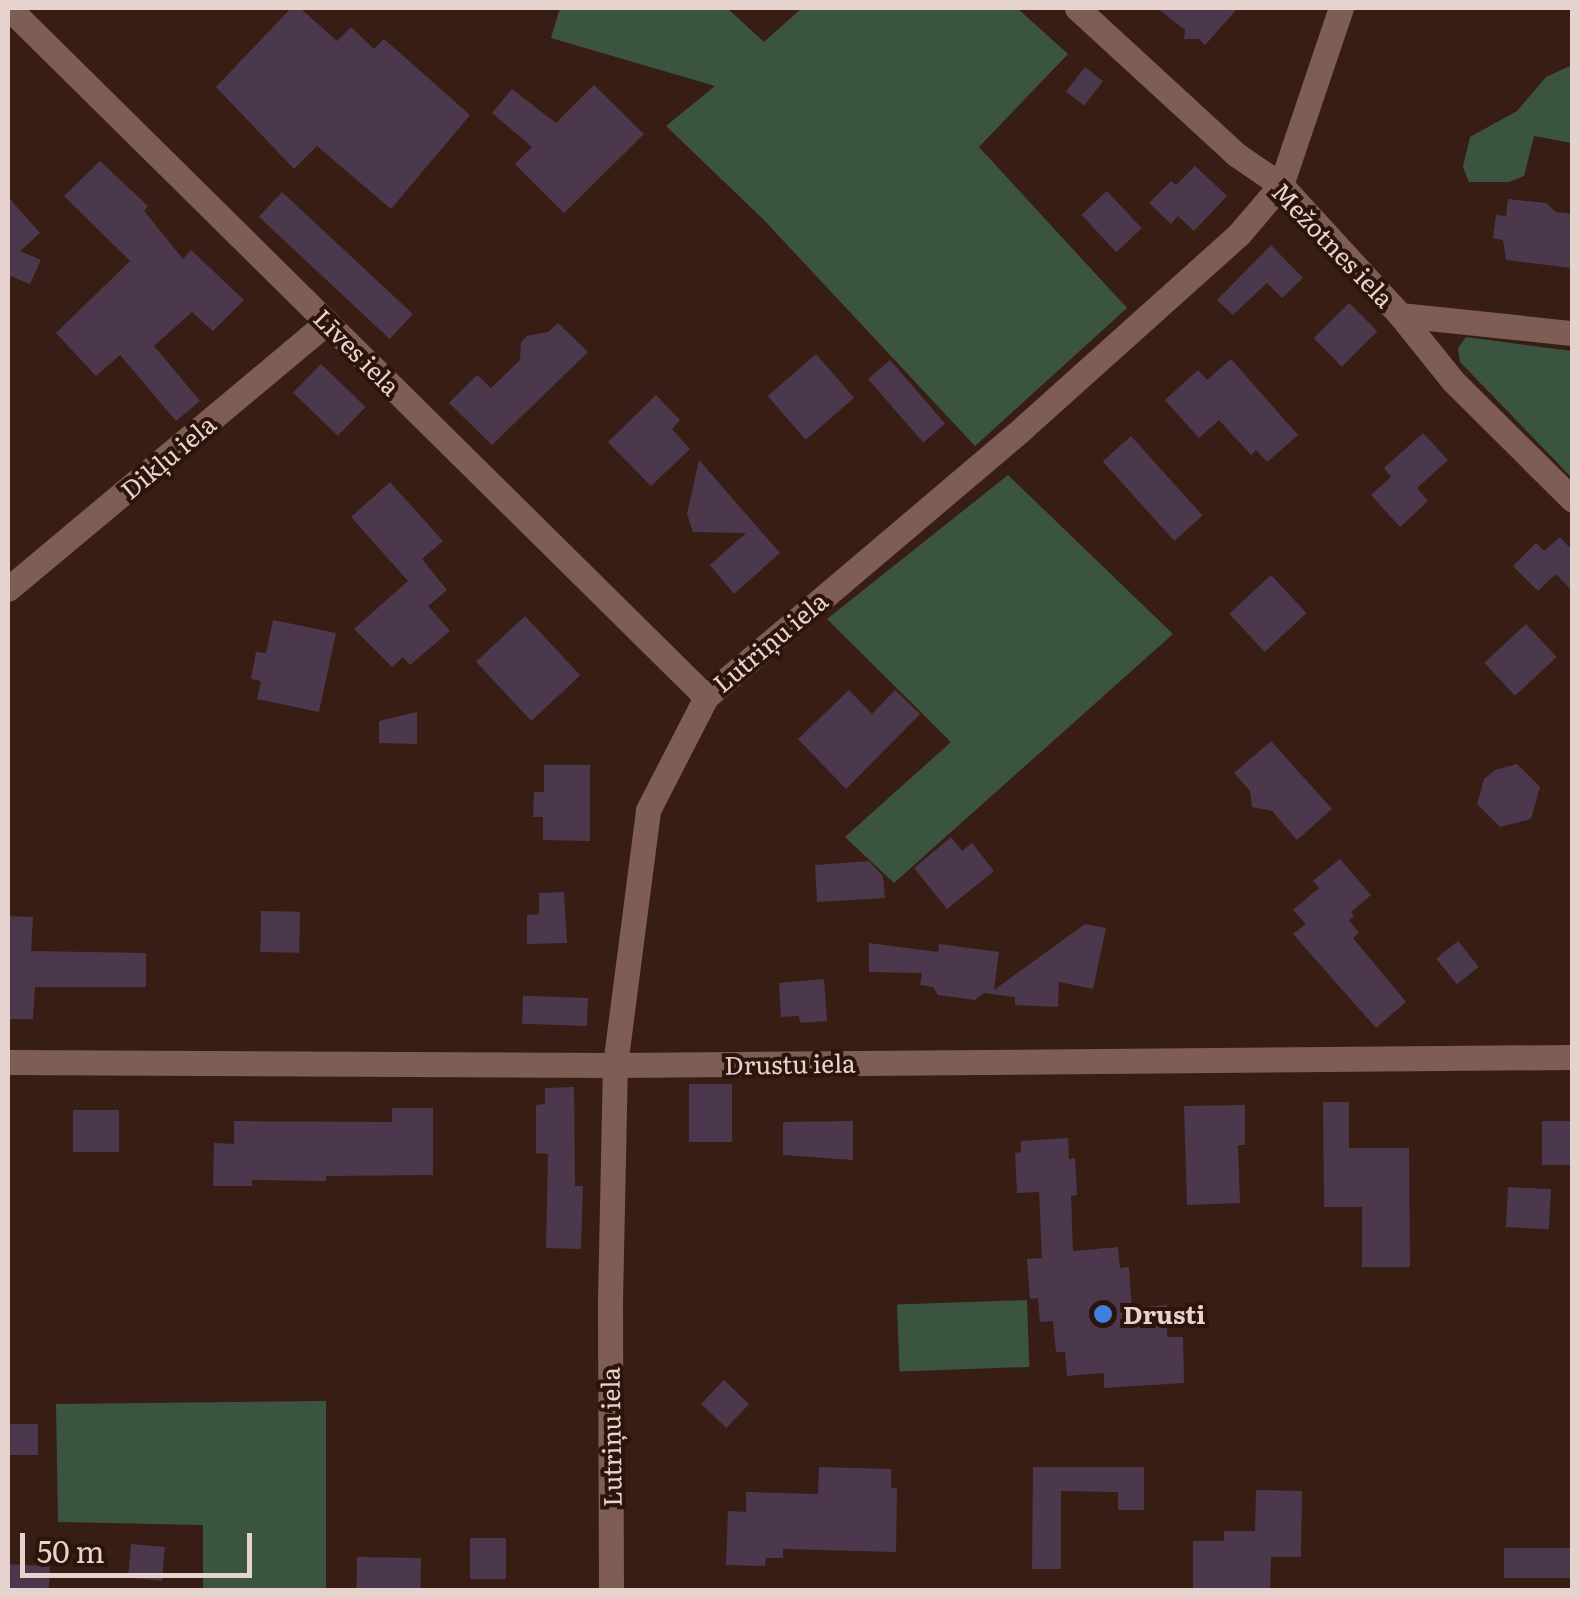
<!DOCTYPE html>
<html>
<head>
<meta charset="utf-8">
<style>
  body { margin:0 }
  #map { position:relative; width:1580px; height:1598px; overflow:hidden; background:#381d14; font-family:Literata,serif }
  div>[style] { position:absolute }
  .green>* { inset:0; background:#3b5440; transform-origin:0 0 }
  .building>* { inset:0; background:#4c384d; transform-origin:0 0 }
  .minor>* { height:25px; margin:-12.5px; padding:0 12.5px; transform-origin:12.5px; border-radius:12.5px; background:#7e5e54 }
  .dots>* { width:28px; height:28px; translate:-50% -50%; box-sizing:border-box; border:5px solid #2d140b; border-radius:50% }
  span { translate:-50% -50%; white-space:nowrap; text-align:center; line-height:1.15; -webkit-text-stroke:8px #2d140b; paint-order:stroke }
  .street-label { font-size:25px; color:#e6d3cd }
  .poi-label { font-size:25px; color:#e6d3cd; font-weight:700 }
  .left { translate:0 -50%; text-align:left }
  .frame { position:absolute; inset:0; border:10px solid #e6d3cd; pointer-events:none }
  .scale { position:absolute; left:20px; top:1533px; width:232px; height:45px; box-sizing:border-box; border:5px solid #e6d3cd; border-top:0; padding-left:12px; font-size:30px; line-height:35px; white-space:nowrap; color:#e6d3cd; -webkit-text-stroke:8px #2d140b; paint-order:stroke }
</style>
</head>
<body>
<div id="map">
  <div class="green">
    <i style="clip-path:polygon(560px 8px,727px 8px,764px 42px,802px 8px,1017px 8px,1068px 54px,979px 147px,1127px 308px,975px 446px,763px 219px,666px 126px,715px 86px,551px 38px)"></i>
    <i style="clip-path:polygon(1572px 65px,1572px 143px,1534px 136px,1524px 176px,1509px 182px,1469px 182px,1463px 167px,1470px 137px,1517px 111px,1546px 77px)"></i>
    <i style="clip-path:polygon(1466px 337px,1572px 351px,1572px 478px,1460px 362px,1458px 348px)"></i>
    <i style="clip-path:polygon(1008px 475px,1173px 634px,894px 883px,845px 837px,951px 742px,827px 619px)"></i>
    <i style="left:1027px;top:1300px;width:67px;height:130px;rotate:88deg"></i>
    <i style="clip-path:polygon(326px 1401px,326px 1590px,203px 1590px,203px 1525px,58px 1522px,56px 1404px)"></i>
  </div>
  <div class="building">
    <i style="clip-path:polygon(291px 8px,300px 8px,337px 41px,351px 27px,374px 49px,384px 39px,470px 115px,391px 209px,317px 146px,294px 169px,216px 87px)"></i>
    <i style="clip-path:polygon(1157px 8px,1238px 8px,1205px 45px,1199px 39px,1184px 39px,1185px 30px)"></i>
    <i style="left:1085px;top:67px;width:23px;height:31px;rotate:38deg"></i>
    <i style="clip-path:polygon(594px 85px,644px 134px,564px 213px,515px 164px,532px 147px,492px 113px,512px 89px,556px 123px)"></i>
    <i style="clip-path:polygon(100px 161px,148px 206px,144px 211px,183px 259px,191px 250px,244px 300px,213px 331px,192px 312px,154px 346px,200px 401px,176px 421px,120px 355px,96px 376px,56px 333px,130px 261px,64px 196px)"></i>
    <i style="clip-path:polygon(1195px 166px,1227px 196px,1194px 231px,1178px 216px,1171px 224px,1149px 203px,1171px 181px,1176px 185px)"></i>
    <i style="left:1107px;top:191px;width:51px;height:35px;rotate:47deg"></i>
    <i style="left:282px;top:192px;width:179px;height:34px;rotate:43deg"></i>
    <i style="clip-path:polygon(8px 197px,40px 233px,20px 251px,41px 260px,30px 284px,8px 275px)"></i>
    <i style="clip-path:polygon(1508px 199px,1546px 203px,1556px 212px,1572px 214px,1572px 268px,1506px 260px,1503px 240px,1493px 238px,1496px 215px,1506px 216px)"></i>
    <i style="clip-path:polygon(1271px 245px,1303px 278px,1282px 298px,1267px 283px,1233px 315px,1217px 300px)"></i>
    <i style="left:1349px;top:303px;width:40px;height:50px;rotate:45deg"></i>
    <i style="clip-path:polygon(558px 323px,588px 352px,492px 445px,449px 403px,477px 375px,491px 388px,520px 360px,521px 342px,527px 336px,548px 332px)"></i>
    <i style="left:816px;top:354px;width:58px;height:64px;rotate:49deg"></i>
    <i style="clip-path:polygon(1231px 359px,1298px 435px,1267px 462px,1256px 450px,1251px 455px,1219px 420px,1199px 438px,1165px 400px,1198px 370px,1207px 380px)"></i>
    <i style="left:890px;top:360px;width:84px;height:29px;rotate:49deg"></i>
    <i style="left:321px;top:364px;width:62px;height:40px;rotate:44deg"></i>
    <i style="clip-path:polygon(656px 395px,680px 420px,672px 429px,690px 449px,651px 486px,608px 442px)"></i>
    <i style="clip-path:polygon(1423px 433px,1448px 460px,1417px 488px,1428px 501px,1400px 527px,1371px 495px,1391px 477px,1384px 468px)"></i>
    <i style="left:1131px;top:436px;width:107px;height:38px;rotate:48deg"></i>
    <i style="clip-path:polygon(699px 460px,780px 553px,734px 594px,710px 565px,746px 533px,693px 532px,687px 514px)"></i>
    <i style="clip-path:polygon(390px 482px,443px 541px,422px 559px,447px 590px,428px 606px,450px 631px,410px 665px,403px 657px,392px 667px,354px 629px,408px 581px,351px 517px)"></i>
    <i style="clip-path:polygon(1560px 537px,1572px 550px,1572px 591px,1556px 574px,1538px 591px,1513px 566px,1536px 543px,1544px 551px)"></i>
    <i style="left:1271px;top:575px;width:52px;height:57px;rotate:47deg"></i>
    <i style="left:525px;top:616px;width:81px;height:67px;rotate:47deg"></i>
    <i style="clip-path:polygon(273px 620px,336px 633px,319px 712px,257px 699px,261px 681px,251px 679px,256px 652px,266px 653px)"></i>
    <i style="left:1526px;top:624px;width:45px;height:57px;rotate:47deg"></i>
    <i style="clip-path:polygon(849px 690px,872px 714px,895px 690px,920px 714px,846px 789px,798px 739px)"></i>
    <i style="clip-path:polygon(417px 712px,417px 744px,379px 743px,379px 721px)"></i>
    <i style="clip-path:polygon(1271px 741px,1332px 809px,1297px 840px,1272px 811px,1252px 807px,1250px 791px,1234px 773px)"></i>
    <i style="clip-path:polygon(1517px 764px,1540px 787px,1531px 819px,1500px 827px,1477px 804px,1484px 779px,1495px 770px)"></i>
    <i style="clip-path:polygon(544px 765px,590px 765px,590px 841px,543px 840px,543px 817px,533px 817px,534px 792px,544px 792px)"></i>
    <i style="clip-path:polygon(951px 837px,962px 851px,972px 843px,994px 871px,947px 909px,914px 868px)"></i>
    <i style="clip-path:polygon(1340px 859px,1371px 895px,1351px 912px,1354px 916px,1349px 920px,1359px 933px,1353px 938px,1406px 1002px,1376px 1028px,1293px 934px,1306px 924px,1293px 910px,1319px 888px,1313px 881px)"></i>
    <i style="clip-path:polygon(869px 861px,883px 876px,885px 898px,817px 902px,815px 865px)"></i>
    <i style="clip-path:polygon(564px 892px,567px 943px,527px 944px,527px 915px,539px 914px,539px 893px)"></i>
    <i style="left:261px;top:911px;width:39px;height:41px;rotate:1deg"></i>
    <i style="clip-path:polygon(8px 916px,33px 917px,31px 951px,146px 953px,146px 987px,35px 987px,33px 1019px,8px 1019px)"></i>
    <i style="clip-path:polygon(1085px 924px,1106px 928px,1093px 989px,1059px 982px,1058px 1007px,1015px 1005px,1015px 997px,984px 993px,975px 1000px,938px 995px,933px 987px,920px 985px,922px 973px,869px 972px,869px 943px,938px 952px,939px 944px,999px 952px,994px 990px)"></i>
    <i style="left:1458px;top:941px;width:33px;height:28px;rotate:51deg"></i>
    <i style="clip-path:polygon(824px 979px,827px 1021px,800px 1023px,799px 1016px,781px 1017px,779px 983px)"></i>
    <i style="left:588px;top:998px;width:28px;height:65px;rotate:92deg"></i>
    <i style="left:689px;top:1084px;width:43px;height:58px"></i>
    <i style="clip-path:polygon(574px 1087px,575px 1186px,583px 1186px,581px 1249px,546px 1248px,548px 1154px,536px 1153px,536px 1105px,545px 1104px,545px 1088px)"></i>
    <i style="clip-path:polygon(1323px 1102px,1349px 1102px,1349px 1148px,1409px 1148px,1410px 1267px,1362px 1267px,1362px 1207px,1324px 1207px)"></i>
    <i style="clip-path:polygon(1245px 1105px,1245px 1145px,1238px 1145px,1240px 1203px,1187px 1205px,1184px 1106px)"></i>
    <i style="clip-path:polygon(392px 1108px,433px 1108px,433px 1175px,326px 1176px,326px 1181px,252px 1180px,252px 1186px,213px 1186px,214px 1143px,234px 1144px,234px 1121px,392px 1122px)"></i>
    <i style="left:73px;top:1110px;width:46px;height:42px"></i>
    <i style="clip-path:polygon(853px 1121px,853px 1160px,783px 1155px,783px 1122px)"></i>
    <i style="left:1542px;top:1121px;width:30px;height:44px"></i>
    <i style="clip-path:polygon(1068px 1138px,1069px 1159px,1075px 1158px,1077px 1195px,1071px 1196px,1073px 1251px,1118px 1247px,1120px 1268px,1129px 1267px,1132px 1308px,1167px 1305px,1167px 1337px,1183px 1337px,1184px 1383px,1104px 1388px,1104px 1373px,1067px 1376px,1065px 1352px,1056px 1352px,1053px 1321px,1040px 1322px,1038px 1298px,1030px 1299px,1027px 1259px,1042px 1258px,1039px 1192px,1017px 1193px,1015px 1153px,1021px 1152px,1021px 1141px)"></i>
    <i style="left:1508px;top:1187px;width:43px;height:40px;rotate:3deg"></i>
    <i style="left:724px;top:1380px;width:35px;height:33px;rotate:44deg"></i>
    <i style="left:8px;top:1424px;width:30px;height:31px"></i>
    <i style="clip-path:polygon(819px 1467px,891px 1469px,891px 1488px,897px 1488px,896px 1552px,783px 1549px,783px 1558px,766px 1558px,765px 1566px,726px 1565px,728px 1511px,746px 1512px,746px 1492px,818px 1494px)"></i>
    <i style="clip-path:polygon(1033px 1467px,1144px 1467px,1144px 1510px,1118px 1510px,1118px 1492px,1061px 1491px,1061px 1569px,1032px 1569px)"></i>
    <i style="clip-path:polygon(1256px 1490px,1302px 1491px,1301px 1557px,1271px 1557px,1270px 1590px,1193px 1590px,1193px 1541px,1224px 1541px,1224px 1531px,1255px 1531px)"></i>
    <i style="left:506px;top:1538px;width:41px;height:36px;rotate:90deg"></i>
    <i style="left:131px;top:1544px;width:34px;height:34px;rotate:5deg"></i>
    <i style="left:1572px;top:1548px;width:30px;height:68px;rotate:90deg"></i>
    <i style="left:357px;top:1557px;width:64px;height:33px;rotate:1deg"></i>
    <i style="left:8px;top:1564px;width:42px;height:26px;rotate:3deg"></i>
  </div>
  <div class="minor">
    <i style="left:9px;top:8px;width:980px;rotate:44.67deg"></i>
    <i style="left:1077px;top:8px;width:217px;rotate:42.6deg"></i>
    <i style="left:1237px;top:155px;width:53px;rotate:34.3deg"></i>
    <i style="left:1281px;top:185px;width:176px;rotate:47.5deg"></i>
    <i style="left:1400px;top:315px;width:85px;rotate:51.2deg"></i>
    <i style="left:1453px;top:381px;width:168px;rotate:44.8deg"></i>
    <i style="left:1400px;top:315px;width:173px;rotate:6deg"></i>
    <i style="left:8px;top:589px;width:416px;rotate:-39.9deg"></i>
    <i style="left:8px;top:1062px;width:607px;rotate:0.28deg"></i>
    <i style="left:615px;top:1065px;width:957px;rotate:-0.48deg"></i>
    <i style="left:611px;top:1590px;width:289px;rotate:-90.2deg"></i>
    <i style="left:610px;top:1301px;width:236px;rotate:-88.8deg"></i>
    <i style="left:615px;top:1065px;width:257px;rotate:-82.6deg"></i>
    <i style="left:648px;top:810px;width:127px;rotate:-62.8deg"></i>
    <i style="left:706px;top:697px;width:417px;rotate:-40.3deg"></i>
    <i style="left:1024px;top:427px;width:289px;rotate:-41.9deg"></i>
    <i style="left:1239px;top:234px;width:65px;rotate:-49.4deg"></i>
    <i style="left:1281px;top:185px;width:187px;rotate:-71.3deg"></i>
  </div>
  <div class="dots">
    <i style="left:1103px;top:1314px;background:#3f7fe0"></i>
  </div>
  <div class="street-label">
    <span style="left:1333px;top:245px;rotate:46deg">Mežotnes iela</span>
    <span style="left:357px;top:352px;rotate:45deg">Līves iela</span>
    <span style="left:168px;top:457px;rotate:-40deg">Dikļu iela</span>
    <span style="left:770px;top:642px;rotate:-40deg">Lutriņu iela</span>
    <span style="left:790px;top:1064px;rotate:-1deg">Drustu iela</span>
    <span style="left:611px;top:1437px;rotate:-91deg">Lutriņu iela</span>
  </div>
  <div class="poi-label">
    <span class="left" style="left:1123px;top:1314px">Drusti</span>
  </div>
  <div class="frame"></div>
  <div class="scale">50 m</div>
</div>
</body>
</html>
